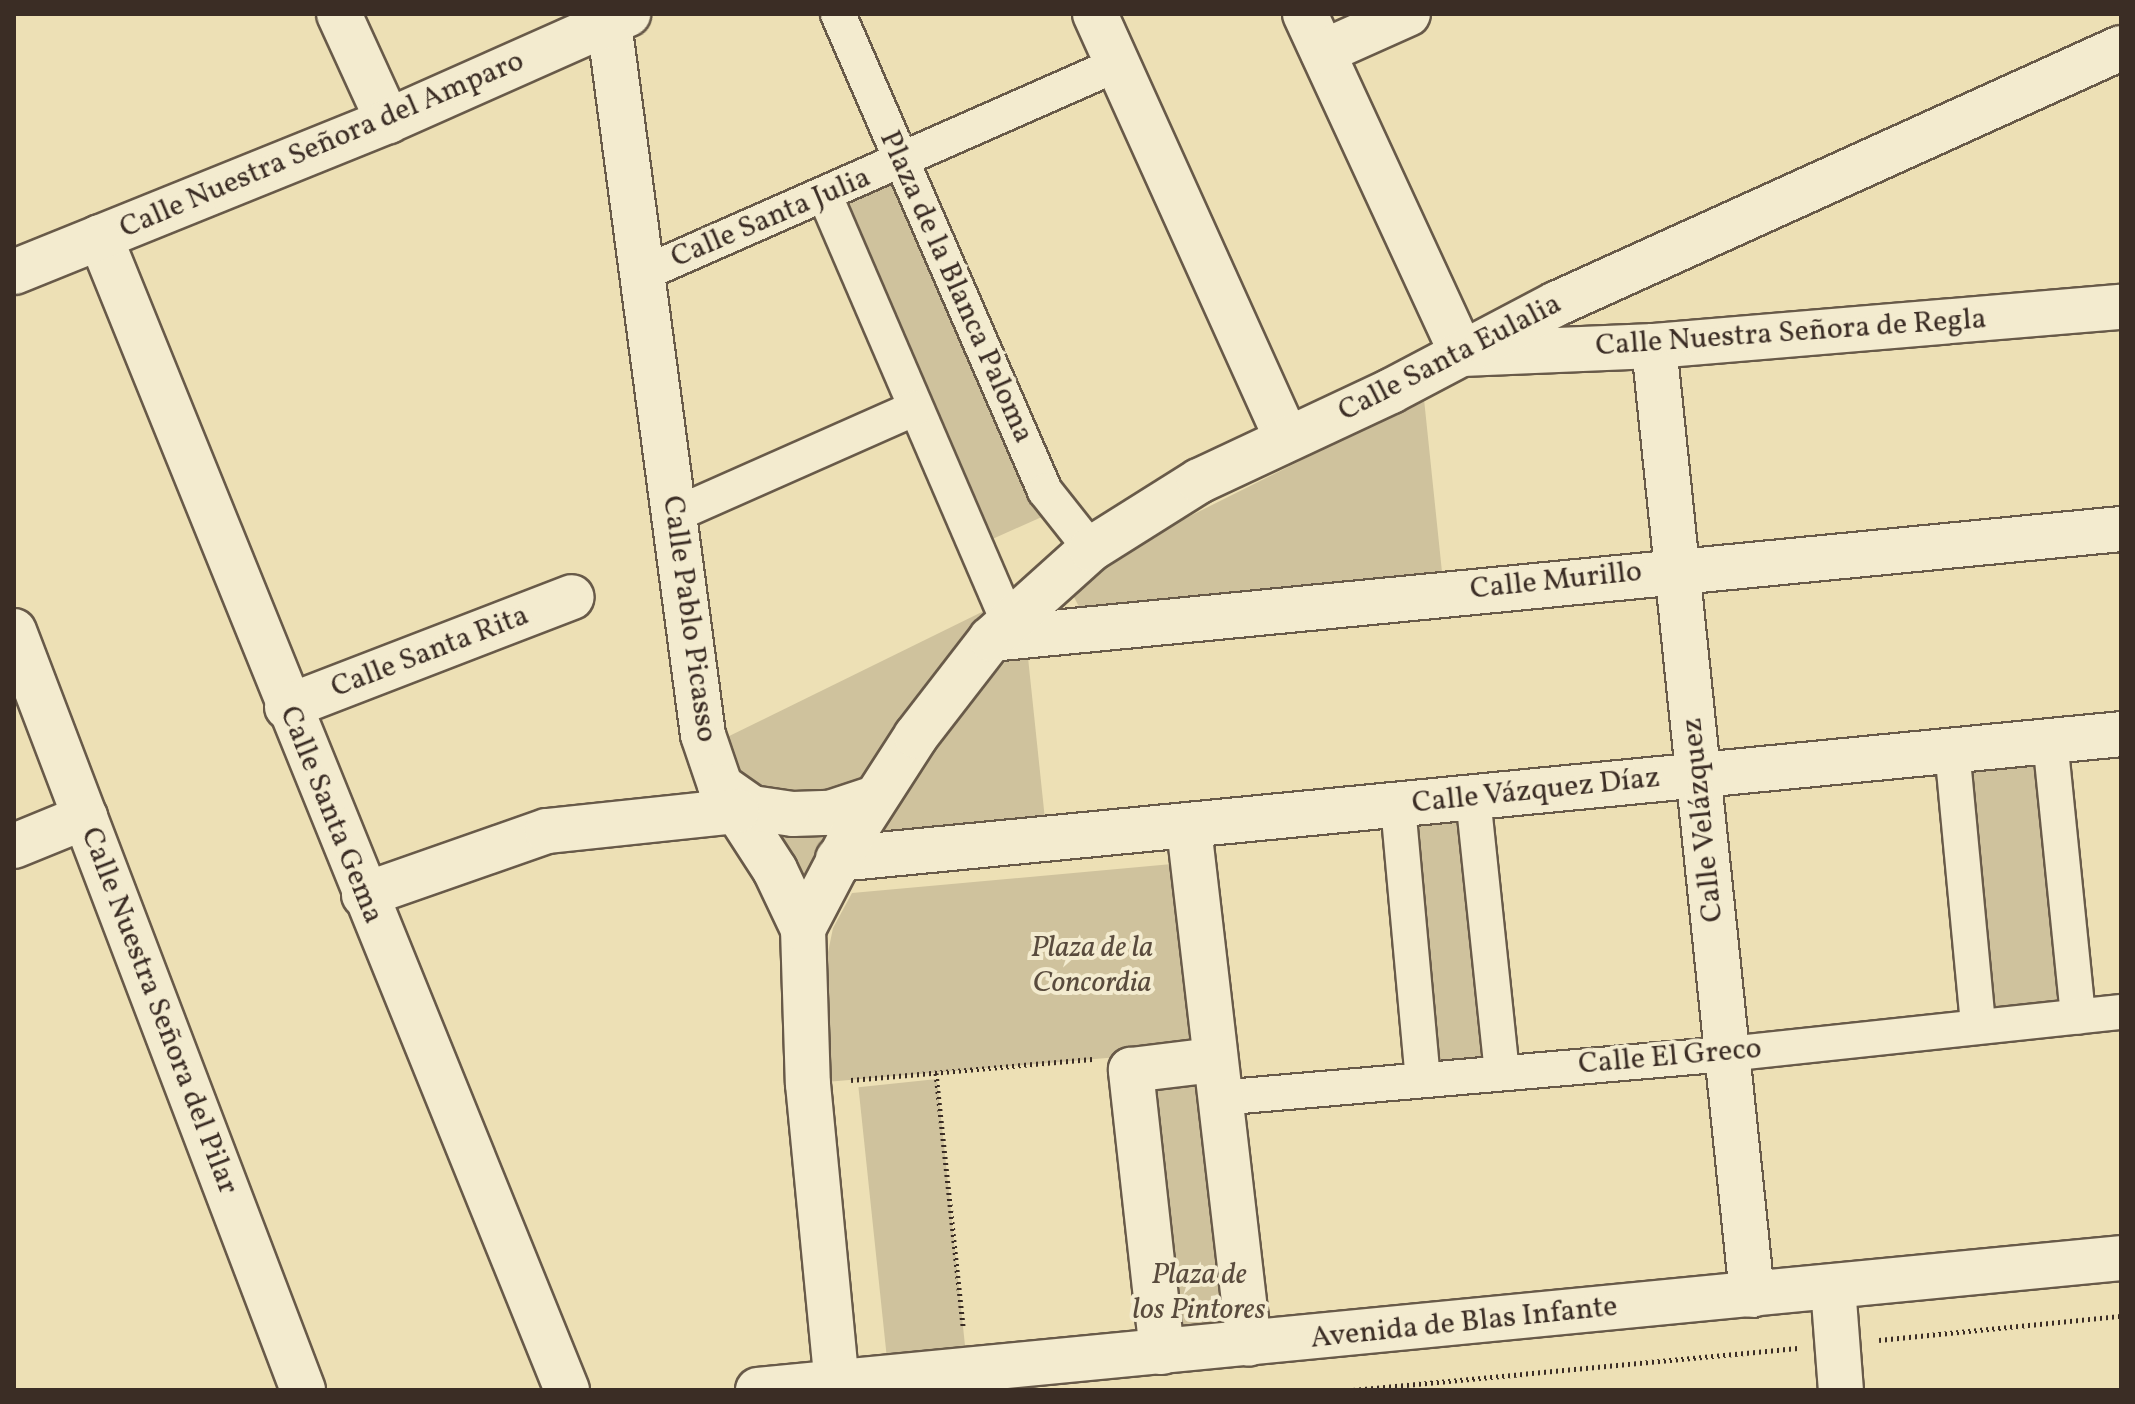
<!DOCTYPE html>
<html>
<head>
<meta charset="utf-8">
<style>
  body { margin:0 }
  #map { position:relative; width:2135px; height:1404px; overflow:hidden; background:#ede0b5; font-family:Vollkorn,serif }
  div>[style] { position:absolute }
  .green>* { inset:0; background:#cfc29d; transform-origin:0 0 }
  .path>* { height:5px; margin-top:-2.5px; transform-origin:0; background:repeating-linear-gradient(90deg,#3b2d25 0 2px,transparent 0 6px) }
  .roads { filter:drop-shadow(2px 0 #685a49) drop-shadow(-2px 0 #685a49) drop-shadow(0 2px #685a49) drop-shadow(0 -2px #685a49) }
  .pedestrian>* { height:34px; margin:-17px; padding:0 17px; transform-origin:17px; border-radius:17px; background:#f3ebcf }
  .minor>* { height:44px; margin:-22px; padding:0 22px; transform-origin:22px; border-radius:22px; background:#f3ebcf }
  span { translate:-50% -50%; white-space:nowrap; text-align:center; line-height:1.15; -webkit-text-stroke:8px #f3ebcf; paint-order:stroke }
  .street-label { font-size:30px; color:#3b2d25 }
  .park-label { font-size:30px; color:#594b3d; font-style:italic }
  .frame { position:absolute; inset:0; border:16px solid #3b2d25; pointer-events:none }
</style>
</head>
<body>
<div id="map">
  <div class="green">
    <i style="left:897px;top:171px;width:375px;height:71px;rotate:66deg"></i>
    <i style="clip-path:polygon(1424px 399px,1442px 572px,1099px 613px,1085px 612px,1078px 605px,1074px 597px,1080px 583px,1124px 549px)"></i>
    <i style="clip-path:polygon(990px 608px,996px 617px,854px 789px,837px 798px,738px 788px,717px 742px)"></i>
    <i style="clip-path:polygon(1027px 648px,1046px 829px,877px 834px,959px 713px,1009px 658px)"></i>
    <i style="left:2040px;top:763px;width:243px;height:74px;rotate:84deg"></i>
    <i style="left:1466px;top:808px;width:257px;height:58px;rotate:84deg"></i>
    <i style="clip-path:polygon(767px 823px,837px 825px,804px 889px)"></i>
    <i style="clip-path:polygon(1183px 863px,1200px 1050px,826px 1082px,825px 967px,833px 928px,852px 893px)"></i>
    <i style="left:1205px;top:1069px;width:263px;height:65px;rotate:83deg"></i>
    <i style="left:937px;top:1079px;width:275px;height:79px;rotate:84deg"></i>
  </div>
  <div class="path">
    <i style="left:936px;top:1073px;width:255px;rotate:83.9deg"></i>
    <i style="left:851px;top:1080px;width:242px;rotate:-5deg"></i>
    <i style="left:1879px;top:1340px;width:243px;rotate:-5.7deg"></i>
    <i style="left:1353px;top:1390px;width:447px;rotate:-5.4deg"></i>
  </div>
  <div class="roads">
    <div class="pedestrian">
      <i style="left:838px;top:14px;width:520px;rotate:66.54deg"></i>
      <i style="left:1045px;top:491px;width:74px;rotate:51.6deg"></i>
      <i style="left:825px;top:196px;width:465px;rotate:66.7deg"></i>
      <i style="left:642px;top:274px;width:520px;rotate:-23.81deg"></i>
      <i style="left:674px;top:515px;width:264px;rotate:-23.9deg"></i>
      <i style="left:2050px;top:740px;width:278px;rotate:84.2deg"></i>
      <i style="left:1952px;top:749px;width:278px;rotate:84.6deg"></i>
      <i style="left:1473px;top:797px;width:276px;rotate:84deg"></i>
      <i style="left:1398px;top:806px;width:274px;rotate:84.8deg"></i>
      <i style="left:1218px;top:1098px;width:511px;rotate:-4.94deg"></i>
      <i style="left:1727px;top:1054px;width:396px;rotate:-6.1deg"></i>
    </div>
    <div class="minor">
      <i style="left:339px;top:14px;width:118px;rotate:65.4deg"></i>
      <i style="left:1095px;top:14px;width:466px;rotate:65.7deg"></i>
      <i style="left:1305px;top:14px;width:374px;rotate:65.2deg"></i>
      <i style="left:1462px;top:354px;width:192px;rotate:-2.4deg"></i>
      <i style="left:1654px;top:346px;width:469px;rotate:-4.8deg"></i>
      <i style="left:609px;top:23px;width:718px;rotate:82.48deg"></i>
      <i style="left:703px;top:735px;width:53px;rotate:71.2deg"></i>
      <i style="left:720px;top:785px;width:101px;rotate:57.1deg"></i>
      <i style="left:775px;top:870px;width:65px;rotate:64.6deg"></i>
      <i style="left:803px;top:929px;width:155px;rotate:88.2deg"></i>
      <i style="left:808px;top:1084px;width:303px;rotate:84.5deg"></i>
      <i style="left:1323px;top:52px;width:93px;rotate:-24.1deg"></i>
      <i style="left:100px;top:237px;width:1244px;rotate:67.95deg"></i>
      <i style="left:14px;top:272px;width:403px;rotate:-22deg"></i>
      <i style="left:388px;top:121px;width:263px;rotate:-24deg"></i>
      <i style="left:1654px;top:346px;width:954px;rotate:84.1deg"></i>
      <i style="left:14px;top:631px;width:812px;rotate:69.15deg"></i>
      <i style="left:991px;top:639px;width:1135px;rotate:-5.56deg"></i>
      <i style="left:287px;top:707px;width:305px;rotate:-21.1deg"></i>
      <i style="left:722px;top:787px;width:37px;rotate:35deg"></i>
      <i style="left:752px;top:808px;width:41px;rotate:8.3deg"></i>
      <i style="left:793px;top:814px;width:37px;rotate:-2deg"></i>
      <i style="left:830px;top:813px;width:47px;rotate:-18.4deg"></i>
      <i style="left:1189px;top:828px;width:519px;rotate:83.37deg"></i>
      <i style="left:14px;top:846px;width:77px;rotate:-22.2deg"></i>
      <i style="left:838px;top:859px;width:1289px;rotate:-5.56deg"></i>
      <i style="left:364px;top:895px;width:194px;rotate:-19.3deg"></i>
      <i style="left:547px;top:831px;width:191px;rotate:-6deg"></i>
      <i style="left:803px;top:929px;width:104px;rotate:-62.4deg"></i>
      <i style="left:851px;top:837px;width:120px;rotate:-57.2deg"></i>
      <i style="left:916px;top:736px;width:123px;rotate:-52.3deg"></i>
      <i style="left:991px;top:639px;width:135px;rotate:-42deg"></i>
      <i style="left:1091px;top:549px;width:128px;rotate:-32.2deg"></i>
      <i style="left:1199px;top:481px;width:212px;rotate:-25.1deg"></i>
      <i style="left:1391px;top:391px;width:187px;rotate:-27.8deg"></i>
      <i style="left:1556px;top:304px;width:620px;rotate:-24.38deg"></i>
      <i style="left:1833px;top:1287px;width:103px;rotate:85.6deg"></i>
      <i style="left:1162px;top:1352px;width:284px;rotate:-96.3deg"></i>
      <i style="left:1131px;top:1070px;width:84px;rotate:-6.9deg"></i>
      <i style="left:758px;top:1390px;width:1369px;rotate:-5.53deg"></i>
    </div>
  </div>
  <div class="street-label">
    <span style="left:322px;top:145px;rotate:-23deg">Calle Nuestra Señora del Amparo</span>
    <span style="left:771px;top:218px;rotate:-23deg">Calle Santa Julia</span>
    <span style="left:956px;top:287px;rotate:66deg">Plaza de la Blanca Paloma</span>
    <span style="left:1791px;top:333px;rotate:-4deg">Calle Nuestra Señora de Regla</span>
    <span style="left:1450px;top:358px;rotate:-27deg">Calle Santa Eulalia</span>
    <span style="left:1556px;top:581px;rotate:-6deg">Calle Murillo</span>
    <span style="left:689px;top:619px;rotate:82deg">Calle Pablo Picasso</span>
    <span style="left:430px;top:652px;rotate:-21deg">Calle Santa Rita</span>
    <span style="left:1536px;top:791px;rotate:-6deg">Calle Vázquez Díaz</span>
    <span style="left:331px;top:815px;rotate:68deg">Calle Santa Gema</span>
    <span style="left:1703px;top:820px;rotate:-96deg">Calle Velázquez</span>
    <span style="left:159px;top:1011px;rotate:69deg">Calle Nuestra Señora del Pilar</span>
    <span style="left:1670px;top:1057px;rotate:-5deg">Calle El Greco</span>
    <span style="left:1464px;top:1323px;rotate:-6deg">Avenida de Blas Infante</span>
  </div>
  <div class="park-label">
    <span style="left:1092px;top:965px">Plaza de la<br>Concordia</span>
    <span style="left:1199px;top:1292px">Plaza de<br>los Pintores</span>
  </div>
  <div class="frame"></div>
</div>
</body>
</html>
